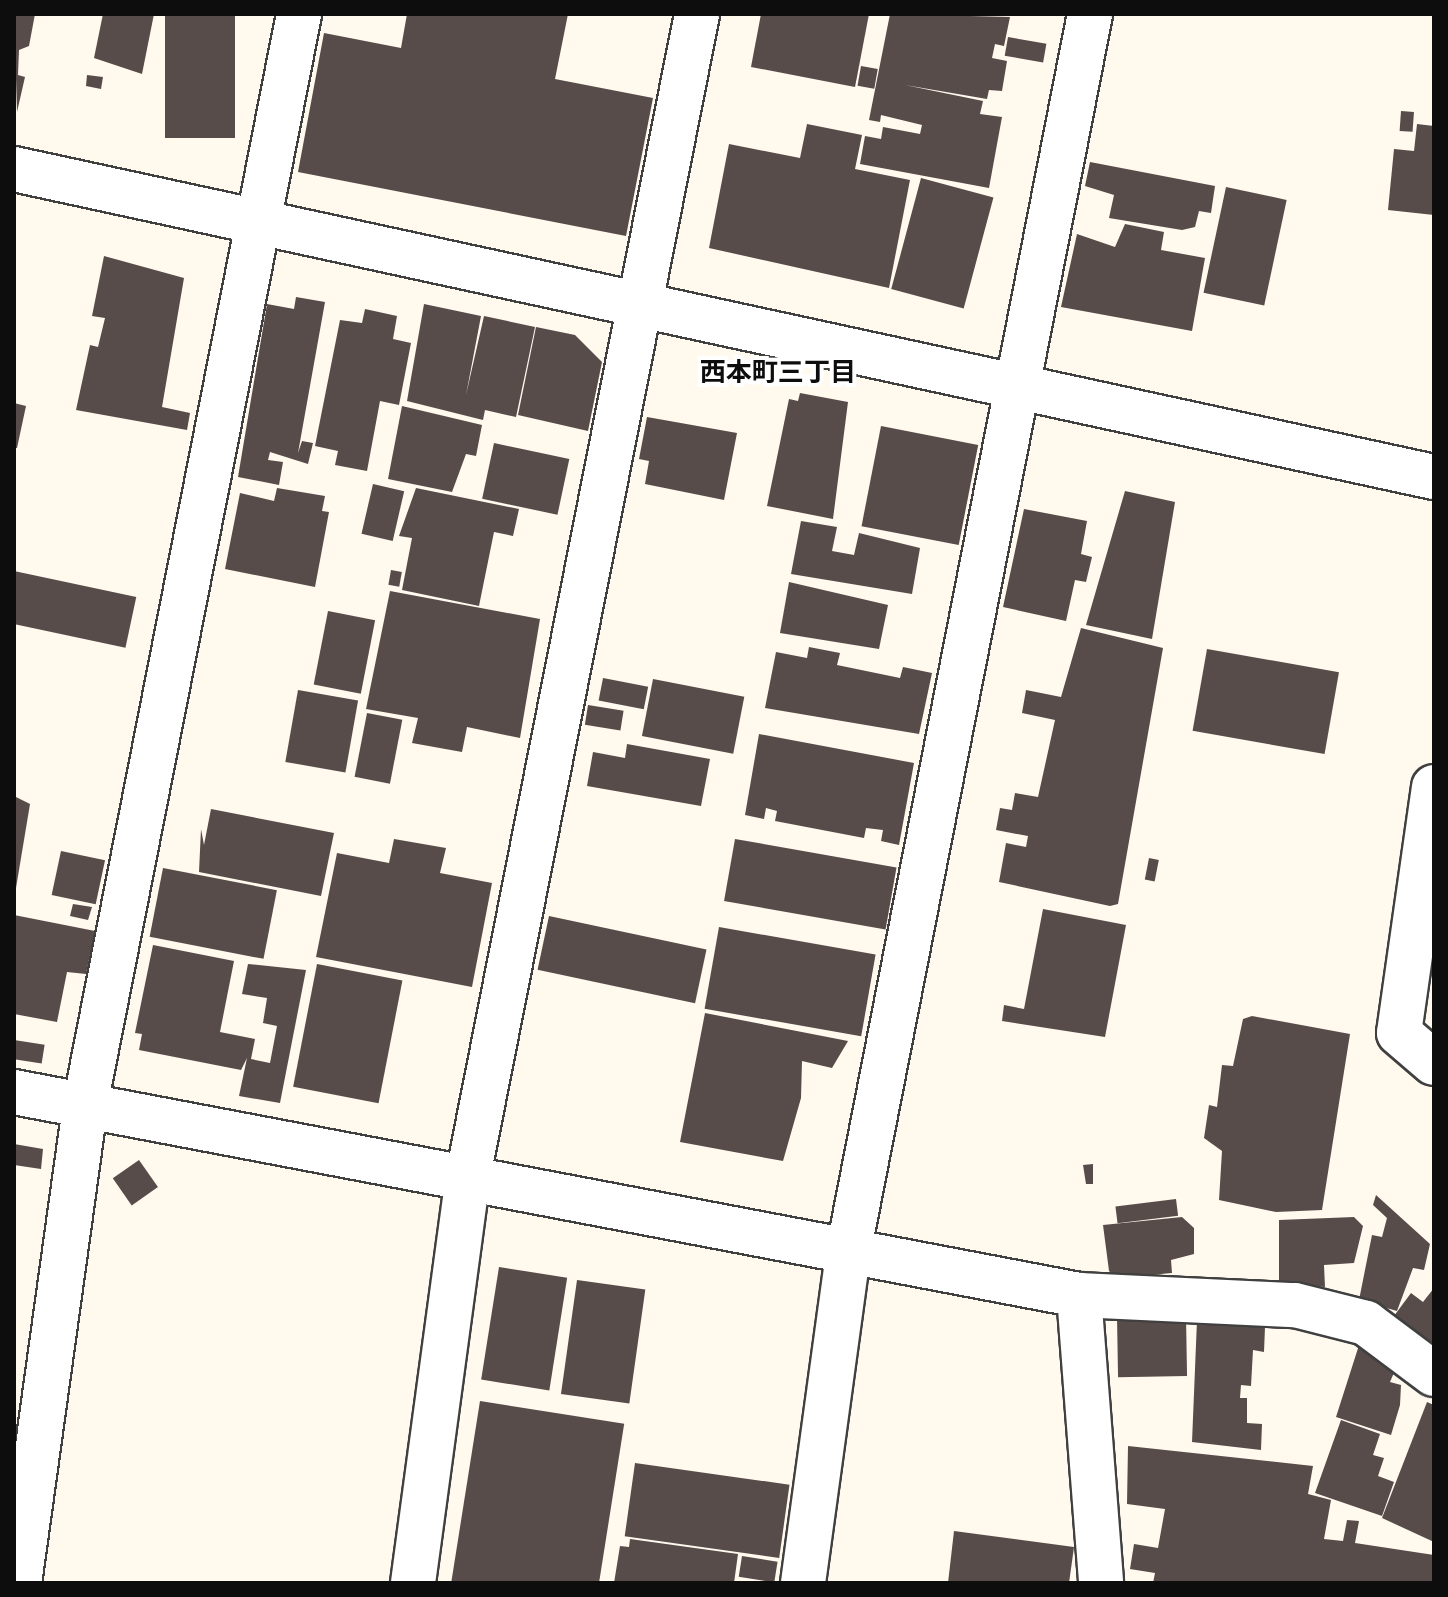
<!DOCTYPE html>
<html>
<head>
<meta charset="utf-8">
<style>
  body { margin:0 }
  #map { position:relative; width:1448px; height:1597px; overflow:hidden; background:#fff9ee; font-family:"Libre Baskerville","Noto Sans JP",serif }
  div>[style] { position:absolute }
  .building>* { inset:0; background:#574c49; transform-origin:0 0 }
  .roads { filter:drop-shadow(2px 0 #404040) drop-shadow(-2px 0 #404040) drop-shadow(0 2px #404040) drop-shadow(0 -2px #404040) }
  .minor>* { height:44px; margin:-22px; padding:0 22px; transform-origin:22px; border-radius:22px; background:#fff }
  span { translate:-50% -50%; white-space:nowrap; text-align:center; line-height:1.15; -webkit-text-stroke:8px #fff; paint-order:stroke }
  .neighbourhood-label { font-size:26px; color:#0d0d0d; font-weight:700 }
  .frame { position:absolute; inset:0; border:16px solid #0d0d0d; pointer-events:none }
</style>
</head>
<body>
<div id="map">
  <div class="building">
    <i style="clip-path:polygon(14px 14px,35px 14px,29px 46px,19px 50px,18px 75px,25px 77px,17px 112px)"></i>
    <i style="clip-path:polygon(103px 14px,154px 14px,142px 74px,94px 58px)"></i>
    <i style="left:165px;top:14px;width:70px;height:124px"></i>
    <i style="clip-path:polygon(407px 14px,568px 14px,555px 79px,653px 98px,626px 236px,298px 172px,324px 33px,401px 48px)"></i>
    <i style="clip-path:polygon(761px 14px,869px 14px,855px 87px,751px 67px)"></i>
    <i style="clip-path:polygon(890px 14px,1010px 17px,1004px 46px,995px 44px,992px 58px,1007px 61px,1002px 91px,989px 90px,987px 99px,905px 85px,983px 101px,980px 114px,1002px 117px,989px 188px,860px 164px,865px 136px,881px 139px,883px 127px,920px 134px,922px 125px,881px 115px,880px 122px,869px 120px)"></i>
    <i style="left:1008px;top:37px;width:39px;height:19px;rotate:10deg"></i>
    <i style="left:861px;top:66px;width:17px;height:20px;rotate:10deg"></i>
    <i style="clip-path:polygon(87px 75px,103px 77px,101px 89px,86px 86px)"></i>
    <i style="left:1401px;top:111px;width:13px;height:20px;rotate:4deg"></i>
    <i style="clip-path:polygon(807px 124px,862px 135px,855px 169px,910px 180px,889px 288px,709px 248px,729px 144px,800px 158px)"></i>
    <i style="clip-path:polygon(1417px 124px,1434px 126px,1434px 215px,1388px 210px,1394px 149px,1414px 151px)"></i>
    <i style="clip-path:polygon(1090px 162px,1215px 186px,1211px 213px,1199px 211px,1195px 227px,1182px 230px,1109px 218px,1114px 195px,1085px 186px)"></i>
    <i style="left:921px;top:178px;width:75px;height:115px;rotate:15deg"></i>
    <i style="left:1226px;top:187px;width:62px;height:108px;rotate:12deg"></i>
    <i style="clip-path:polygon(1125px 224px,1164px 232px,1161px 250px,1205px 258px,1192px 331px,1061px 307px,1077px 234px,1115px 247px)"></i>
    <i style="clip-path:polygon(104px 256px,184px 278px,162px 407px,190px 413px,187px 430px,76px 410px,90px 345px,98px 347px,105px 318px,92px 316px)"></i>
    <i style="clip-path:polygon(296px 297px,325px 302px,298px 453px,302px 441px,313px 443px,308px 464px,270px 452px,268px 460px,283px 462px,279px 485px,238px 477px,267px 304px,294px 309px)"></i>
    <i style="clip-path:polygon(424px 304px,481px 316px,466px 395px,484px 316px,535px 327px,516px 417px,485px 410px,483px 420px,407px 401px)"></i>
    <i style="clip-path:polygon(365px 309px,397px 316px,393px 339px,411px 343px,399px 405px,380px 401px,367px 471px,335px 465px,338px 451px,315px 446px,340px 320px,362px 323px)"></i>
    <i style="clip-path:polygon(536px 327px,575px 335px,602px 362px,588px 431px,518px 415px)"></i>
    <i style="clip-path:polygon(800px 393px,848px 402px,833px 519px,767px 506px,789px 399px,798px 401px)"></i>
    <i style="clip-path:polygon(14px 403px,26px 406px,17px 448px,14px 448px)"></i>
    <i style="clip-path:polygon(402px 406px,482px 425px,476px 456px,466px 454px,452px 492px,388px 479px)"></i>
    <i style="clip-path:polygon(647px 417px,737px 433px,724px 500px,645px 484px,649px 461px,639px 459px)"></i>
    <i style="left:881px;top:426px;width:99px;height:102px;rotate:11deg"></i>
    <i style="left:494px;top:443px;width:77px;height:57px;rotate:12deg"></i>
    <i style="left:373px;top:484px;width:32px;height:51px;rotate:13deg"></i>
    <i style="clip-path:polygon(277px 488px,325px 496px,322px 511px,329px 512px,315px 587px,225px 569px,240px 493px,274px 501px)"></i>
    <i style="clip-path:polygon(416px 488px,519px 509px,513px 536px,494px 532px,479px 606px,402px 590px,412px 538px,399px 536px)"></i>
    <i style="clip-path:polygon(1125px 491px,1175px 502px,1152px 639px,1086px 625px)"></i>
    <i style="clip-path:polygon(1024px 509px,1087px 521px,1081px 554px,1092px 557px,1086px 582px,1075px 580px,1066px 621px,1003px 607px)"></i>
    <i style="clip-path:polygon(801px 521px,837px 527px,832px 551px,854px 555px,859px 533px,920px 548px,912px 594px,791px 574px)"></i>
    <i style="left:391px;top:570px;width:11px;height:15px;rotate:10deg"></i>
    <i style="left:14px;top:571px;width:125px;height:52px;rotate:12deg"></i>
    <i style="clip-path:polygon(789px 582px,888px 605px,879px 649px,780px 633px)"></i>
    <i style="clip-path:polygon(390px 591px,540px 619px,520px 738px,467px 727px,462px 752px,412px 743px,418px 718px,366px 709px)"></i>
    <i style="left:328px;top:611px;width:48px;height:75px;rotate:11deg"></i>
    <i style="clip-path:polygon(1081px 628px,1163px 648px,1118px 904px,1110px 906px,999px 882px,1006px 843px,1026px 847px,1028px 836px,996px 830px,1000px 808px,1012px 810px,1015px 793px,1038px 797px,1055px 720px,1022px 713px,1026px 690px,1061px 697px)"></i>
    <i style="clip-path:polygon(809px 647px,840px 653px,837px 665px,900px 678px,903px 667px,932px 673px,919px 734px,765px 708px,776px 652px,807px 658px)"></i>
    <i style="left:1207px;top:649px;width:134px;height:83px;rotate:10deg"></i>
    <i style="left:603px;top:678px;width:46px;height:23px;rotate:11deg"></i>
    <i style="left:653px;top:679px;width:93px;height:58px;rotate:11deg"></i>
    <i style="left:298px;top:690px;width:61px;height:73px;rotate:10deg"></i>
    <i style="left:588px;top:705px;width:36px;height:20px;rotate:9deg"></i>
    <i style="left:367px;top:713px;width:36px;height:65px;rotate:11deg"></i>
    <i style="clip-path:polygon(759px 734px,914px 763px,899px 845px,881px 841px,883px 830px,866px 828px,864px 838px,775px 821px,777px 811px,766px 808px,764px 819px,745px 815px)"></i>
    <i style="clip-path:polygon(627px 744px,710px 759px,701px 806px,587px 786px,593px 752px,625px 758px)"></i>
    <i style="clip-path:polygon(14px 796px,30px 804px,15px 894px,14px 894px)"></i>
    <i style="clip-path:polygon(211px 809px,334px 833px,321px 896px,199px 872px,201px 829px,204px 845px)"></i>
    <i style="clip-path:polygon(394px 839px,446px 848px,440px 873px,492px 883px,472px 987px,316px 957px,337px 853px,389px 863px)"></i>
    <i style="left:735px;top:839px;width:164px;height:63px;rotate:10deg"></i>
    <i style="left:61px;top:851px;width:45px;height:45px;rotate:12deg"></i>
    <i style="left:1149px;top:858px;width:10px;height:22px;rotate:11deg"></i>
    <i style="left:163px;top:868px;width:116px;height:70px;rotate:11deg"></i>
    <i style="clip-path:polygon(73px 904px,92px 907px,88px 920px,70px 916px)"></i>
    <i style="clip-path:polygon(1043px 909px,1126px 925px,1105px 1037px,1002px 1021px,1004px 1005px,1024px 1009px)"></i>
    <i style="clip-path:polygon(14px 915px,95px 931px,86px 974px,67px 972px,57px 1022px,14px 1014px)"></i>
    <i style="left:549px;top:916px;width:161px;height:55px;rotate:12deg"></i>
    <i style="left:719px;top:927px;width:159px;height:83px;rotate:10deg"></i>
    <i style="clip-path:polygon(153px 945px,234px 961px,220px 1032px,255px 1039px,251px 1059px,270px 1063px,277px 1026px,263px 1023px,267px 998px,242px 994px,248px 964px,306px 970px,280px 1103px,239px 1096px,247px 1058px,241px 1070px,139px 1050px,142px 1034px,135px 1033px)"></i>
    <i style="left:317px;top:964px;width:87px;height:125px;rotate:11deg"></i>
    <i style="clip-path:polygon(705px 1013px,848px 1041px,832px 1068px,802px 1061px,801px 1098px,783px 1161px,680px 1142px)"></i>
    <i style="clip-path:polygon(1252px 1016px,1350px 1034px,1322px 1210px,1276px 1212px,1219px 1200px,1222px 1151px,1204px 1138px,1209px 1105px,1217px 1107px,1222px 1065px,1233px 1066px,1243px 1019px)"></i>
    <i style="left:14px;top:1040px;width:31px;height:19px;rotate:9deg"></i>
    <i style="clip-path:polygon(14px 1144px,43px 1149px,41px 1169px,14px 1165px)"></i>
    <i style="left:139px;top:1160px;width:33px;height:32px;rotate:55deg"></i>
    <i style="clip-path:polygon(1093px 1164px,1093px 1184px,1086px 1184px,1083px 1165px)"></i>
    <i style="clip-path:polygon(1376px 1195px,1430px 1244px,1424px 1270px,1413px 1268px,1397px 1311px,1359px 1300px,1372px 1235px,1382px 1237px,1387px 1218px,1373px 1205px)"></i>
    <i style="left:1176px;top:1199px;width:17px;height:61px;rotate:83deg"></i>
    <i style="clip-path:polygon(1182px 1217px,1194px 1228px,1194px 1254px,1171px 1260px,1172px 1273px,1116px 1278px,1109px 1271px,1103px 1225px)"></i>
    <i style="clip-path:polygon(1354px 1217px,1363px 1226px,1354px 1263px,1324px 1265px,1325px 1287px,1279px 1283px,1279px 1220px)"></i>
    <i style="left:499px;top:1267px;width:69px;height:114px;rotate:9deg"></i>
    <i style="left:577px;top:1280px;width:69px;height:115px;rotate:8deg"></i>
    <i style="clip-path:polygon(1434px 1288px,1434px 1351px,1391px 1320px,1411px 1293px,1423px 1302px)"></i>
    <i style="left:1186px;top:1316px;width:60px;height:69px;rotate:89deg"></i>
    <i style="clip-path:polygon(1197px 1320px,1265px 1327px,1264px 1352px,1253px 1350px,1251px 1386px,1241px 1385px,1240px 1398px,1247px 1398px,1247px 1423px,1262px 1424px,1261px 1450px,1192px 1442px)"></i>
    <i style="clip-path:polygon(1360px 1342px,1396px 1368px,1390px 1382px,1401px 1385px,1400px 1405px,1391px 1435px,1336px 1417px)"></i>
    <i style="left:480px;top:1401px;width:146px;height:184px;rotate:9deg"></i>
    <i style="clip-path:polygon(1427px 1402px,1434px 1405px,1434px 1542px,1382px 1518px)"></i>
    <i style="clip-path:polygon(1341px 1420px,1380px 1434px,1373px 1455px,1384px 1458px,1378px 1476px,1394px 1482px,1382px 1516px,1315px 1493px)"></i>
    <i style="clip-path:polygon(1128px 1446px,1313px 1466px,1308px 1494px,1331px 1500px,1324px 1539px,1343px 1541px,1347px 1520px,1359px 1521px,1355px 1543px,1434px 1555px,1434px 1583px,1153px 1583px,1155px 1573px,1130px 1569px,1134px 1544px,1158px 1548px,1165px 1509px,1127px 1504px)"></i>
    <i style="left:635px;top:1463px;width:156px;height:74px;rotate:8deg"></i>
    <i style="clip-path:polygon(954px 1531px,1074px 1547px,1069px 1583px,948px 1583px)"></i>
    <i style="clip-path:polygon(630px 1539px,738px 1554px,734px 1583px,614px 1583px,620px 1546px,629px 1547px)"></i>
    <i style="left:742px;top:1556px;width:36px;height:21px;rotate:9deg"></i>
  </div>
  <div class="roads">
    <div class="minor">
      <i style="left:14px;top:169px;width:1453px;rotate:12.24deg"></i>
      <i style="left:1434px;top:787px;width:248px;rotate:98.1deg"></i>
      <i style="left:1399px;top:1033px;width:46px;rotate:40.6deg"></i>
      <i style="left:14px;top:1092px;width:1084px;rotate:10.79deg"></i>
      <i style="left:1079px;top:1295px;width:216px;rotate:2.7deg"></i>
      <i style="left:1295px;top:1305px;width:73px;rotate:14.2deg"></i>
      <i style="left:1366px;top:1323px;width:85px;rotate:36.9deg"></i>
      <i style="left:1079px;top:1295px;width:289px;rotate:85.6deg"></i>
      <i style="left:19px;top:1583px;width:483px;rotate:-82.1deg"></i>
      <i style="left:85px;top:1105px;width:1112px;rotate:-78.9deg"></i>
      <i style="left:413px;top:1583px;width:411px;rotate:-82.3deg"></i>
      <i style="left:468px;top:1176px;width:1184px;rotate:-78.85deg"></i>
      <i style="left:803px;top:1583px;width:338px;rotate:-82.2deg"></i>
      <i style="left:849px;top:1248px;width:1257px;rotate:-78.95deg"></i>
    </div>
  </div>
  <div class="neighbourhood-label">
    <span style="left:778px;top:373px">西本町三丁目</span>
  </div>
  <div class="frame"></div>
</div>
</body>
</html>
